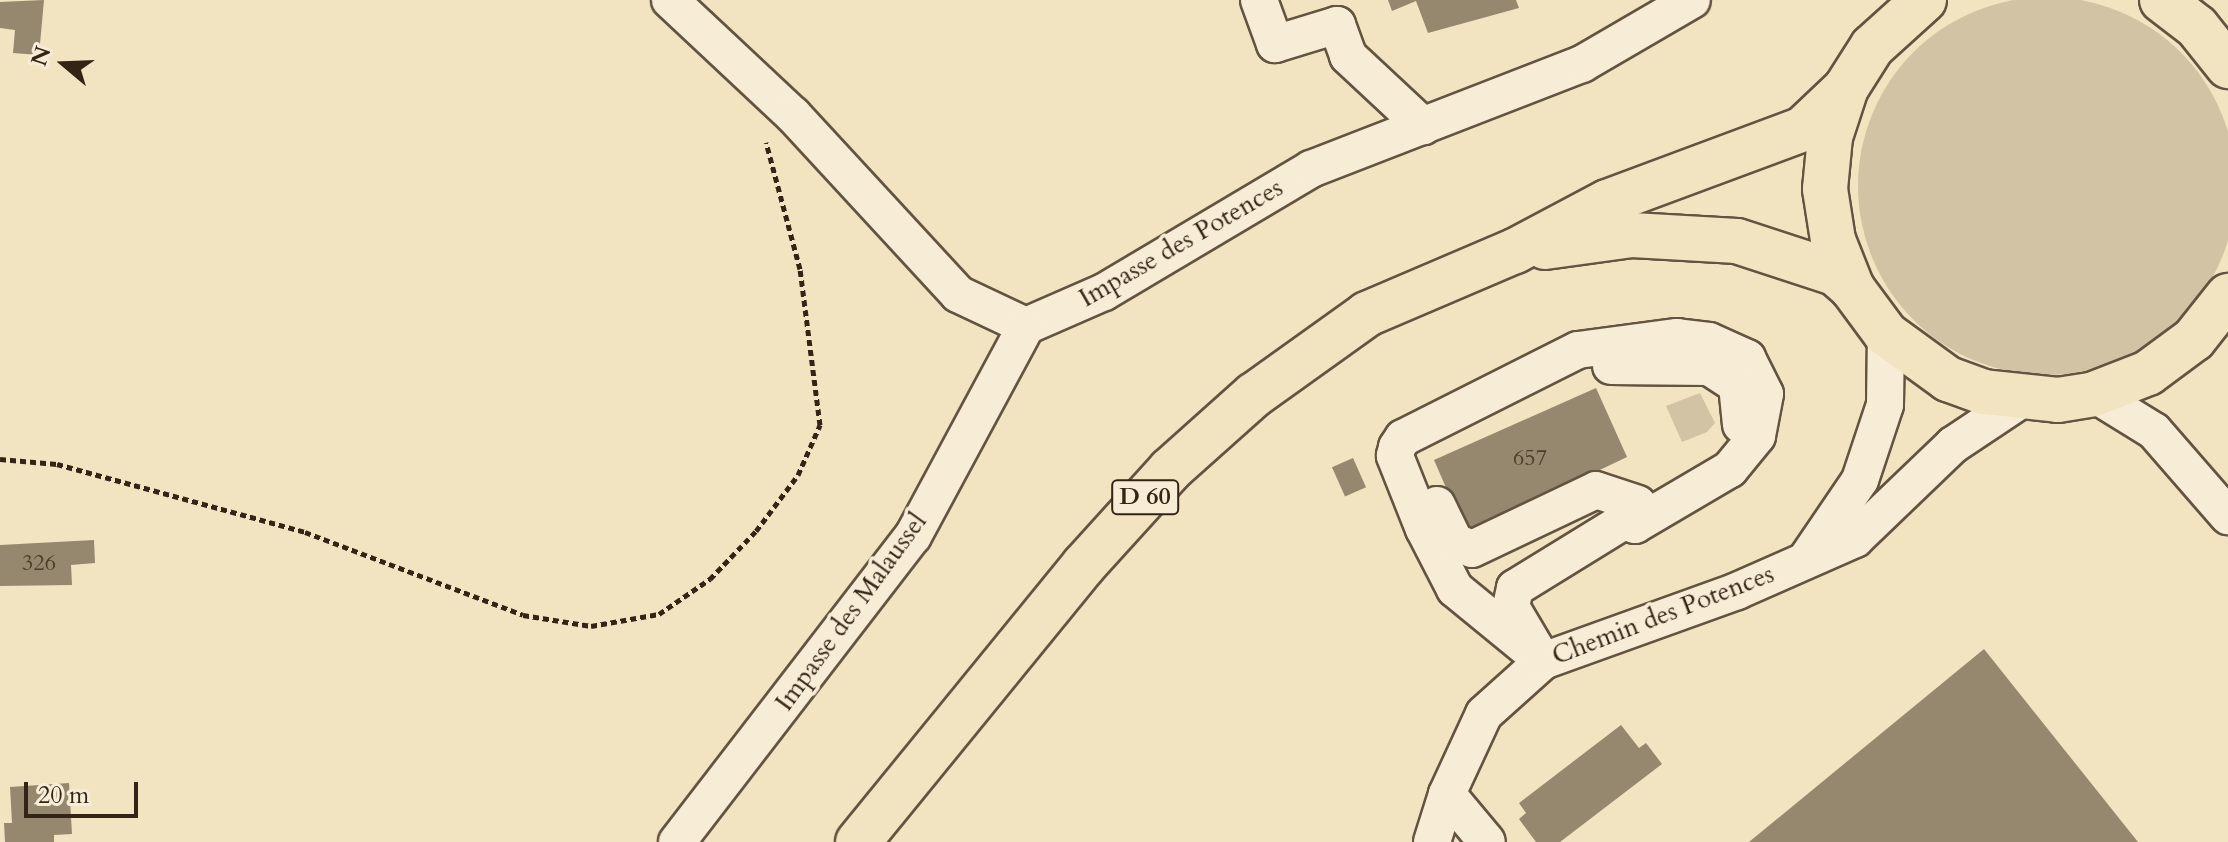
<!DOCTYPE html>
<html>
<head>
<meta charset="utf-8">
<style>
  body { margin:0 }
  #map { position:relative; width:2228px; height:842px; overflow:hidden; background:#f2e3c1; font-family:Cardo,serif }
  div>[style] { position:absolute }
  .green>* { inset:0; background:#d2c3a4 }
  .round { border-radius:50% }
  .building>* { inset:0; background:#96876f; transform-origin:0 0 }
  .path>* { height:5px; margin-top:-2.5px; transform-origin:0; background:repeating-linear-gradient(90deg,#332416 0 6px,transparent 0 10px) }
  .roads { filter:drop-shadow(2px 0 #635441) drop-shadow(-2px 0 #635441) drop-shadow(0 2px #635441) drop-shadow(0 -2px #635441) }
  .minor>* { height:36px; margin:-18px; padding:0 18px; transform-origin:18px; border-radius:18px; background:#f7edd7 }
  .major>* { height:44px; margin:-22px; padding:0 22px; transform-origin:22px; border-radius:22px; background:#f2e3c1 }
  span { translate:-50% -50%; white-space:nowrap; text-align:center; line-height:1.15; -webkit-text-stroke:7px #f7edd7; paint-order:stroke }
  .number-label { font-size:22px; color:#4c3d2c }
  .number-label span { -webkit-text-stroke-width:0 }
  .shield-label span { padding:2px 6px; background:#f7edd7; border:2px solid; border-radius:6px; -webkit-text-stroke-width:0 }
  .shield-label { font-size:24px; color:#332416; font-weight:700 }
  .street-label { font-size:26px; color:#332416 }
  .north { position:absolute; left:24px; top:24px; width:80px; height:80px; -webkit-text-stroke:6px #f7edd7; paint-order:stroke; rotate:289deg; font-size:22px; font-weight:700; line-height:32px; text-align:center; color:#332416 }
  .north::after { content:''; display:block; margin:auto; width:28px; height:36px; background:#332416; clip-path:polygon(50% 0,100% 100%,50% 72%,0 100%) }
  .scale { position:absolute; left:24px; top:782px; width:114px; height:36px; box-sizing:border-box; border:4px solid #332416; border-top:0; padding-left:10px; font-size:24px; line-height:28px; white-space:nowrap; color:#332416; -webkit-text-stroke:6px #f7edd7; paint-order:stroke }
</style>
</head>
<body>
<div id="map">
  <div class="green">
    <i class="round" style="left:1858px;top:-3px;width:378px;height:378px"></i>
    <i style="clip-path:polygon(1700px 393px,1715px 423px,1707px 432px,1682px 442px,1666px 406px)"></i>
  </div>
  <div class="building">
    <i style="clip-path:polygon(44px 0,39px 55px,13px 53px,15px 30px,0 28px,0 2px)"></i>
    <i style="clip-path:polygon(1388px 0,1516px 0,1519px 8px,1428px 33px,1416px 1px,1392px 11px)"></i>
    <i style="clip-path:polygon(1596px 388px,1627px 457px,1497px 519px,1464px 529px,1434px 460px)"></i>
    <i style="left:1353px;top:458px;width:32px;height:23px;rotate:66deg"></i>
    <i style="clip-path:polygon(94px 540px,95px 563px,71px 565px,72px 585px,0 586px,0 545px)"></i>
    <i style="clip-path:polygon(1984px 649px,2138px 842px,1749px 842px)"></i>
    <i style="clip-path:polygon(1621px 725px,1639px 748px,1646px 743px,1662px 764px,1560px 842px,1536px 842px,1519px 819px,1526px 813px,1519px 803px)"></i>
    <i style="clip-path:polygon(69px 783px,72px 834px,54px 835px,54px 842px,5px 842px,4px 823px,12px 823px,10px 787px)"></i>
  </div>
  <div class="path">
    <i style="left:0;top:459px;width:57px;rotate:5deg"></i>
    <i style="left:57px;top:464px;width:257px;rotate:15.3deg"></i>
    <i style="left:305px;top:532px;width:233px;rotate:20.8deg"></i>
    <i style="left:523px;top:615px;width:69px;rotate:9.2deg"></i>
    <i style="left:591px;top:626px;width:69px;rotate:-10deg"></i>
    <i style="left:659px;top:614px;width:62px;rotate:-34.5deg"></i>
    <i style="left:710px;top:579px;width:66px;rotate:-46.2deg"></i>
    <i style="left:756px;top:531px;width:70px;rotate:-53.1deg"></i>
    <i style="left:798px;top:475px;width:55px;rotate:-66.3deg"></i>
    <i style="left:820px;top:425px;width:157px;rotate:-97.3deg"></i>
    <i style="left:800px;top:269px;width:131px;rotate:-105deg"></i>
  </div>
  <div class="roads">
    <div class="minor">
      <i style="left:670px;top:0;width:168px;rotate:43.1deg"></i>
      <i style="left:793px;top:115px;width:243px;rotate:47.3deg"></i>
      <i style="left:958px;top:294px;width:75px;rotate:25.2deg"></i>
      <i style="left:1026px;top:326px;width:85px;rotate:-23.6deg"></i>
      <i style="left:1104px;top:292px;width:241px;rotate:-30.7deg"></i>
      <i style="left:1311px;top:169px;width:291px;rotate:-21.2deg"></i>
      <i style="left:1582px;top:64px;width:127px;rotate:-30.2deg"></i>
      <i style="left:1259px;top:0;width:47px;rotate:70deg"></i>
      <i style="left:1275px;top:44px;width:65px;rotate:-17deg"></i>
      <i style="left:1337px;top:25px;width:33px;rotate:70deg"></i>
      <i style="left:1348px;top:56px;width:103px;rotate:43deg"></i>
      <i style="left:1677px;top:337px;width:32px;rotate:7deg"></i>
      <i style="left:1709px;top:341px;width:42px;rotate:24.1deg"></i>
      <i style="left:1747px;top:358px;width:40px;rotate:63.4deg"></i>
      <i style="left:1765px;top:394px;width:43px;rotate:100.8deg"></i>
      <i style="left:1757px;top:436px;width:43px;rotate:129.3deg"></i>
      <i style="left:1730px;top:469px;width:110px;rotate:149.5deg"></i>
      <i style="left:1635px;top:525px;width:12px;rotate:-160deg"></i>
      <i style="left:1624px;top:521px;width:128px;rotate:148.4deg"></i>
      <i style="left:1515px;top:588px;width:19px;rotate:102deg"></i>
      <i style="left:1511px;top:607px;width:63px;rotate:59.3deg"></i>
      <i style="left:1543px;top:661px;width:114px;rotate:-140.7deg"></i>
      <i style="left:1455px;top:589px;width:68px;rotate:-117.3deg"></i>
      <i style="left:1424px;top:529px;width:79px;rotate:-111.7deg"></i>
      <i style="left:1395px;top:456px;width:9px;rotate:-77deg"></i>
      <i style="left:1397px;top:447px;width:11px;rotate:-56deg"></i>
      <i style="left:1403px;top:438px;width:196px;rotate:-26.7deg"></i>
      <i style="left:1578px;top:350px;width:100px;rotate:-7.5deg"></i>
      <i style="left:1611px;top:366px;width:98px;rotate:0.6deg"></i>
      <i style="left:1709px;top:367px;width:33px;rotate:33deg"></i>
      <i style="left:1737px;top:385px;width:40px;rotate:84.3deg"></i>
      <i style="left:2094px;top:394px;width:70px;rotate:31.7deg"></i>
      <i style="left:2154px;top:431px;width:113px;rotate:49deg"></i>
      <i style="left:1437px;top:505px;width:41px;rotate:64.1deg"></i>
      <i style="left:1455px;top:542px;width:18px;rotate:22deg"></i>
      <i style="left:1472px;top:549px;width:137px;rotate:-25.4deg"></i>
      <i style="left:1596px;top:490px;width:44px;rotate:18.4deg"></i>
      <i style="left:1807px;top:558px;width:94px;rotate:-55.8deg"></i>
      <i style="left:1860px;top:480px;width:79px;rotate:-71.6deg"></i>
      <i style="left:1885px;top:405px;width:71px;rotate:-89.2deg"></i>
      <i style="left:1447px;top:794px;width:62px;rotate:50.2deg"></i>
      <i style="left:677px;top:842px;width:386px;rotate:-52.4deg"></i>
      <i style="left:913px;top:536px;width:238px;rotate:-61.7deg"></i>
      <i style="left:1432px;top:842px;width:50px;rotate:-72.6deg"></i>
      <i style="left:1447px;top:794px;width:88px;rotate:-65.2deg"></i>
      <i style="left:1484px;top:714px;width:79px;rotate:-41.9deg"></i>
      <i style="left:1543px;top:661px;width:206px;rotate:-19.8deg"></i>
      <i style="left:1737px;top:591px;width:129px;rotate:-23.8deg"></i>
      <i style="left:1855px;top:539px;width:136px;rotate:-43.8deg"></i>
      <i style="left:1953px;top:445px;width:83px;rotate:-33.7deg"></i>
    </div>
    <div class="major">
      <i style="left:1924px;top:0;width:70px;rotate:137.9deg"></i>
      <i style="left:1872px;top:47px;width:49px;rotate:122.4deg"></i>
      <i style="left:1846px;top:88px;width:52px;rotate:108.1deg"></i>
      <i style="left:1830px;top:137px;width:52px;rotate:95.5deg"></i>
      <i style="left:1825px;top:189px;width:52px;rotate:81.1deg"></i>
      <i style="left:1833px;top:240px;width:52px;rotate:68.4deg"></i>
      <i style="left:1852px;top:288px;width:57px;rotate:53.5deg"></i>
      <i style="left:1886px;top:334px;width:77px;rotate:36deg"></i>
      <i style="left:1948px;top:379px;width:38px;rotate:20deg"></i>
      <i style="left:1984px;top:392px;width:74px;rotate:6.2deg"></i>
      <i style="left:2058px;top:400px;width:36px;rotate:-9deg"></i>
      <i style="left:2094px;top:394px;width:58px;rotate:-21.3deg"></i>
      <i style="left:2148px;top:373px;width:57px;rotate:-36.5deg"></i>
      <i style="left:2194px;top:339px;width:55px;rotate:-51.7deg"></i>
      <i style="left:2162px;top:0;width:44px;rotate:37.6deg"></i>
      <i style="left:2197px;top:27px;width:50px;rotate:51.5deg"></i>
      <i style="left:1545px;top:247px;width:88px;rotate:-7.9deg"></i>
      <i style="left:1632px;top:235px;width:105px;rotate:3.3deg"></i>
      <i style="left:1737px;top:241px;width:103px;rotate:18.1deg"></i>
      <i style="left:1835px;top:273px;width:23px;rotate:41deg"></i>
      <i style="left:858px;top:842px;width:357px;rotate:-50.8deg"></i>
      <i style="left:1084px;top:565px;width:128px;rotate:-47.8deg"></i>
      <i style="left:1170px;top:470px;width:113px;rotate:-41.8deg"></i>
      <i style="left:1254px;top:395px;width:139px;rotate:-35.6deg"></i>
      <i style="left:1367px;top:314px;width:161px;rotate:-23.1deg"></i>
      <i style="left:1515px;top:251px;width:104px;rotate:-28deg"></i>
      <i style="left:1607px;top:202px;width:209px;rotate:-20.4deg"></i>
      <i style="left:1803px;top:129px;width:59px;rotate:-43.6deg"></i>
    </div>
  </div>
  <div class="number-label">
    <span style="left:1530px;top:459px">657</span>
    <span style="left:39px;top:564px">326</span>
  </div>
  <div class="shield-label">
    <span style="left:1145px;top:497px">D 60</span>
  </div>
  <div class="street-label">
    <span style="left:1181px;top:243px;rotate:-30deg">Impasse des Potences</span>
    <span style="left:851px;top:612px;rotate:-54deg">Impasse des Malaussel</span>
    <span style="left:1663px;top:615px;rotate:-21deg">Chemin des Potences</span>
  </div>
  <div class="north">N</div>
  <div class="scale">20 m</div>
</div>
</body>
</html>
